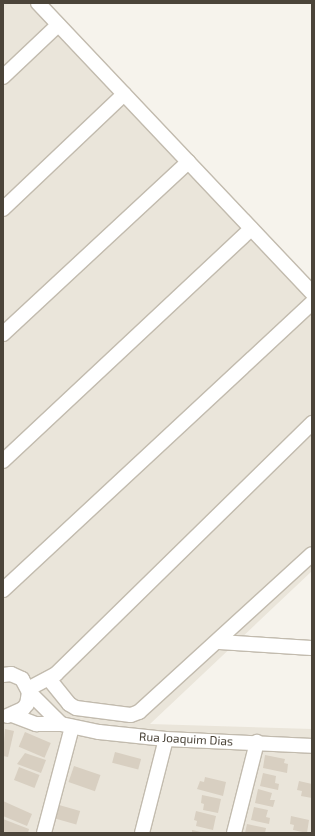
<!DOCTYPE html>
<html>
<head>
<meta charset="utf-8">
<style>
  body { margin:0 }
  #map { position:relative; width:315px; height:836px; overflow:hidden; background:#f6f3ec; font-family:"Exo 2",sans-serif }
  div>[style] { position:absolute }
  .residential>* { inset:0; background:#eae5da }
  .building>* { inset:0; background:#d8cfc1; transform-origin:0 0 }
  .roads { filter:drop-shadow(1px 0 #c2bbae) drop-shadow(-1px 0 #c2bbae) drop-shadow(0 1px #c2bbae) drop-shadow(0 -1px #c2bbae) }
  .street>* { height:14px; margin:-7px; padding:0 7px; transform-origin:7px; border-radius:7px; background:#fff }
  span { translate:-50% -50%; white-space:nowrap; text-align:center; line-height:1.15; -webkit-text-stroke:3px #fff; paint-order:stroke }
  .street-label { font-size:12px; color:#4b4439 }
  .frame { position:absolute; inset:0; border:4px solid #4b4439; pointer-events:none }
</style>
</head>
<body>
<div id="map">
  <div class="residential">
    <i style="clip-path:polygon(3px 3px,48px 3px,312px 283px,312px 571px,150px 724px,312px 729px,312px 833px,3px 833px)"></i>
  </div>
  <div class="building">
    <i style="clip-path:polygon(5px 729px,14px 731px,8px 757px,3px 756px)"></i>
    <i style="left:25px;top:732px;width:28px;height:16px;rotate:23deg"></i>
    <i style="left:115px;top:752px;width:27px;height:11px;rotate:15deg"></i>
    <i style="clip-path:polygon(25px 753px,46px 760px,41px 773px,17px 764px)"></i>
    <i style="clip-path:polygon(265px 755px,285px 759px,284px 763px,288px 764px,287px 773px,263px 768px)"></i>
    <i style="left:74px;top:766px;width:28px;height:17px;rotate:19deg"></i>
    <i style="left:19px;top:767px;width:22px;height:14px;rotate:21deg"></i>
    <i style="clip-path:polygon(263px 773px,276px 776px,275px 783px,279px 784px,278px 790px,260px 786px)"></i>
    <i style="clip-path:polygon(205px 777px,226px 782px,223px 796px,197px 789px,200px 781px,204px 782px)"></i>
    <i style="clip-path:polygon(299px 781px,312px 784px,312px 798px,301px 796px,302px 791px,297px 790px)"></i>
    <i style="clip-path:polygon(258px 789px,272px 793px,270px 800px,275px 800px,273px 807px,255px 803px)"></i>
    <i style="clip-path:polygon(202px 795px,221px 799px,218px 813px,203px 810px,204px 804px,201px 803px)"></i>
    <i style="clip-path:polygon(3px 801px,32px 814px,27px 826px,3px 816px)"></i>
    <i style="left:59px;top:805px;width:22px;height:14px;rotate:16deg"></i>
    <i style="clip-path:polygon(254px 807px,268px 810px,266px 817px,270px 818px,269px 824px,251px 820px)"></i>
    <i style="clip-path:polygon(196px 811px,216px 816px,213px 830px,196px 826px,197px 821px,194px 820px)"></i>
    <i style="clip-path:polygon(291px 816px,309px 820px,307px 833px,293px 830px,294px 825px,290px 824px)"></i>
    <i style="clip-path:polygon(3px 819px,29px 829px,28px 833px,3px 833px)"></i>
    <i style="clip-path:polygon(247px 824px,266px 828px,265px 833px,245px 833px)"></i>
    <i style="clip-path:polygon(192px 830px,201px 832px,201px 833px,192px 833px)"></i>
  </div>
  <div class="roads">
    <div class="street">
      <i style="left:38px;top:3px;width:399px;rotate:46.6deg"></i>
      <i style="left:3px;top:77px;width:76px;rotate:-43.4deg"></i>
      <i style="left:3px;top:209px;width:167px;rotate:-43.5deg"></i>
      <i style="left:3px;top:334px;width:253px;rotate:-42.9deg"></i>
      <i style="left:3px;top:461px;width:340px;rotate:-43.1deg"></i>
      <i style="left:3px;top:590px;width:422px;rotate:-42.9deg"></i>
      <i style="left:219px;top:642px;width:93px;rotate:3.7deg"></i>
      <i style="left:3px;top:675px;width:8px;rotate:-7deg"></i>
      <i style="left:11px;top:674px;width:12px;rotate:24deg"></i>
      <i style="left:22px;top:679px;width:15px;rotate:62deg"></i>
      <i style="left:29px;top:692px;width:12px;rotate:99deg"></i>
      <i style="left:27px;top:704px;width:6px;rotate:129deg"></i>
      <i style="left:23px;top:709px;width:17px;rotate:156deg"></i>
      <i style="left:49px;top:679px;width:32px;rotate:51deg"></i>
      <i style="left:69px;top:704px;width:8px;rotate:30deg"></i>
      <i style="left:76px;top:708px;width:55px;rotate:7.3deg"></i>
      <i style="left:131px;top:715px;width:9px;rotate:-21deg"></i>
      <i style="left:139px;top:712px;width:234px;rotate:-42.4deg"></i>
      <i style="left:28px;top:689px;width:32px;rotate:-28deg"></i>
      <i style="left:56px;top:674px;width:359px;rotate:-44.4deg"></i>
      <i style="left:29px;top:692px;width:45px;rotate:45deg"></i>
      <i style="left:12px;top:715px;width:26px;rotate:21deg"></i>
      <i style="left:36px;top:724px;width:25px"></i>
      <i style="left:61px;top:724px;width:39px;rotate:12deg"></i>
      <i style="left:99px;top:732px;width:67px;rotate:6deg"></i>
      <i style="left:166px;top:739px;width:146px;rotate:2.7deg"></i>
      <i style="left:44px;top:833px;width:110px;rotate:-75.2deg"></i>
      <i style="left:142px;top:833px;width:97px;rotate:-75.7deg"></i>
      <i style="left:234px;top:833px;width:94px;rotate:-75.8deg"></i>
    </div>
  </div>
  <div class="street-label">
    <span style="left:186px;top:739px;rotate:3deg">Rua Joaquim Dias</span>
  </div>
  <div class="frame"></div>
</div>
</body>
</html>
